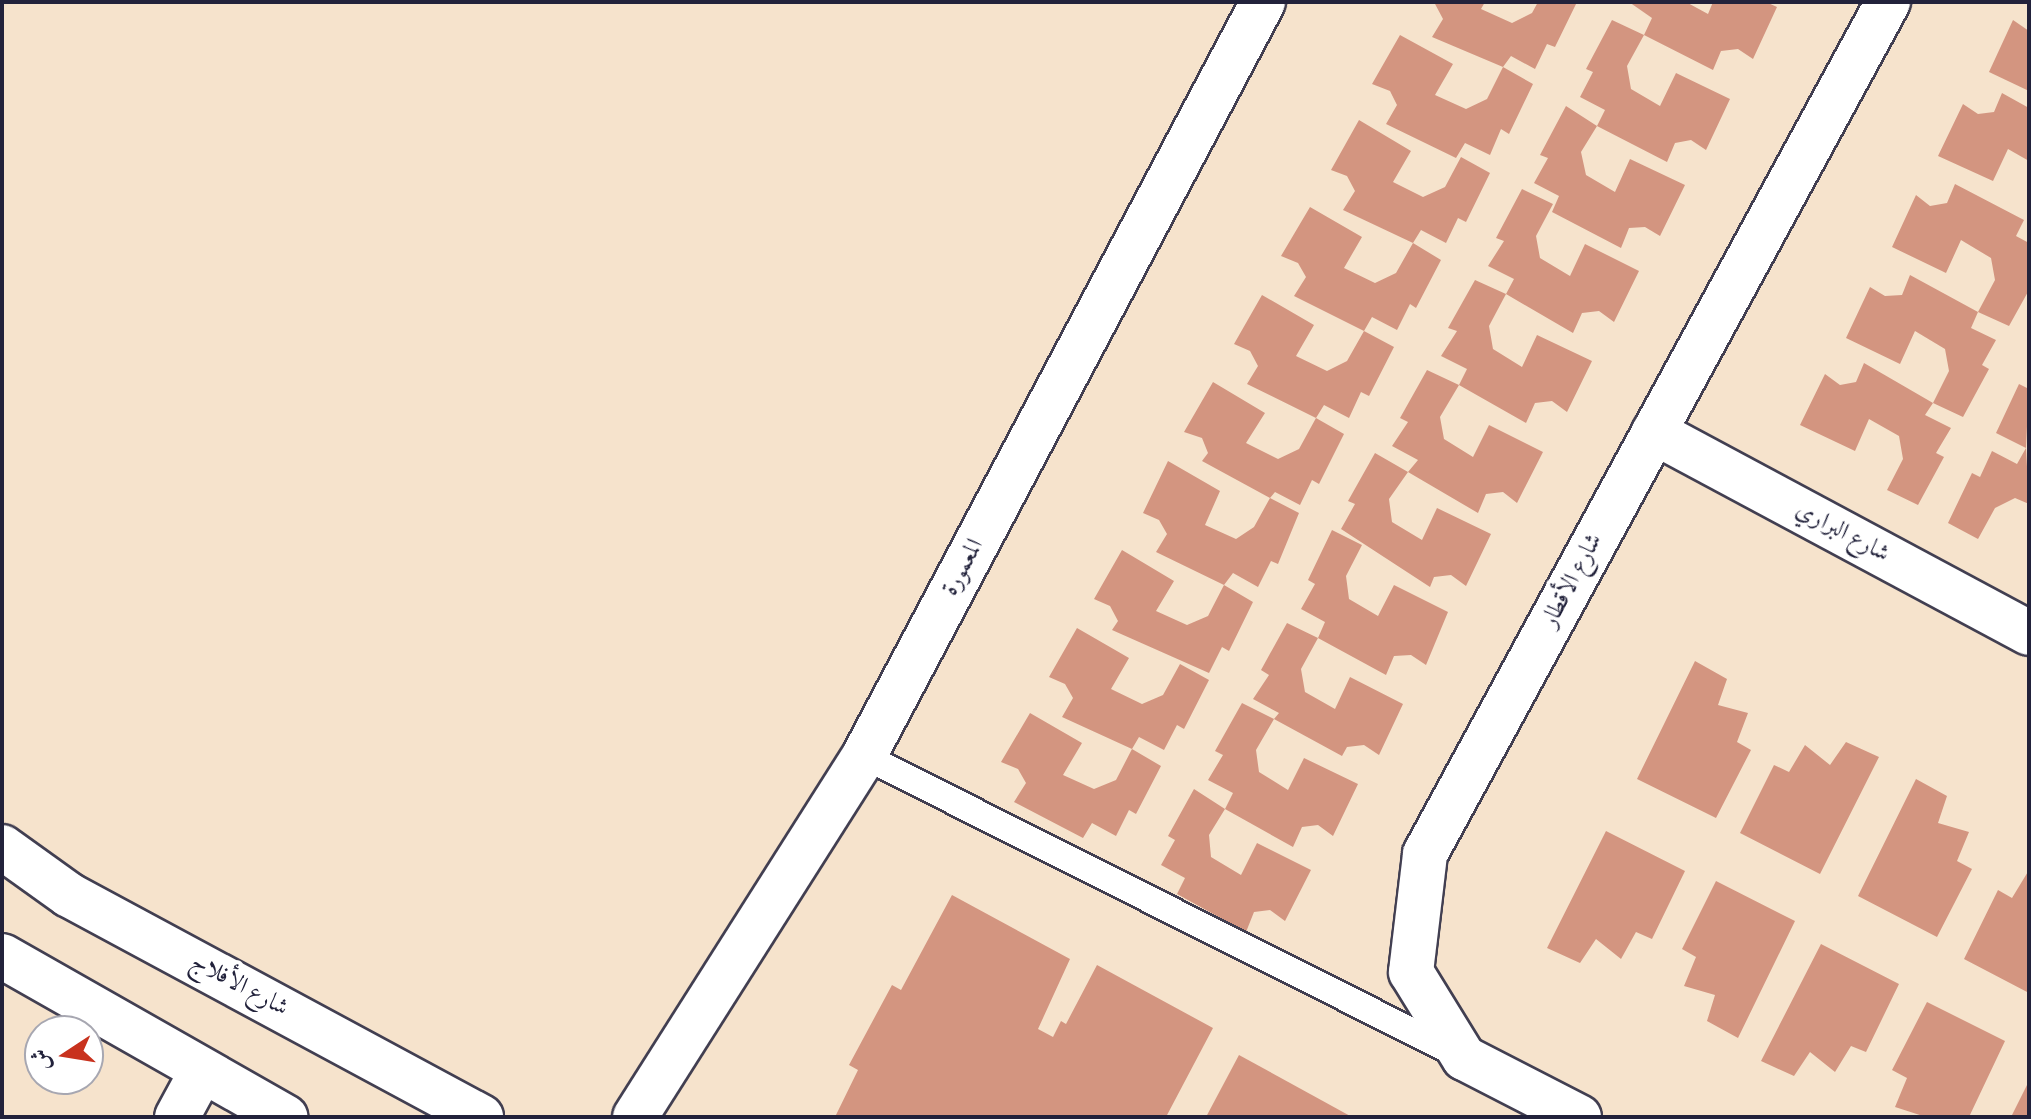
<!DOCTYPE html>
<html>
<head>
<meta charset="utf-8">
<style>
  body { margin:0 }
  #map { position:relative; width:2031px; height:1119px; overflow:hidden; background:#f6e3cc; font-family:Vollkorn,Amiri,serif }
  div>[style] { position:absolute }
  .building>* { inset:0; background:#d39580 }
  .roads { filter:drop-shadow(2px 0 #423f51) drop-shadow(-2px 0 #423f51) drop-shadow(0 2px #423f51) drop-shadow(0 -2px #423f51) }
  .service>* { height:26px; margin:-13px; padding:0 13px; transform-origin:13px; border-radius:13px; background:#fff }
  .minor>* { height:44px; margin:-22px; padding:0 22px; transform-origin:22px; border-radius:22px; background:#fff }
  span { translate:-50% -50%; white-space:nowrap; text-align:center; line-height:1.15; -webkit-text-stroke:8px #fff; paint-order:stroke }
  .street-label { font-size:24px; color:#22223b }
  .frame { position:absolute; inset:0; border:4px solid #22223b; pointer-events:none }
  .north { position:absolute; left:24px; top:1015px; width:80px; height:80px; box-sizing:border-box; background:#fff; border:2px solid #a7a7b1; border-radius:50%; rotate:258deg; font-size:22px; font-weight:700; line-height:32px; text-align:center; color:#22223b }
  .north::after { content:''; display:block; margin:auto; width:28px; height:36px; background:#c8321e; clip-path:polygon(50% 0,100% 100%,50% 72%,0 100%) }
</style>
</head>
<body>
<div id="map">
  <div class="building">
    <i style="clip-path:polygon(1434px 2px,1485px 2px,1481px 9px,1512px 23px,1532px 13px,1538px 2px,1577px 2px,1555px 47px,1547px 44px,1535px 69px,1511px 56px,1503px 67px,1432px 37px,1443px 19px)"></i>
    <i style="clip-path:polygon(1629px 2px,1686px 2px,1708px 14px,1713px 2px,1766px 2px,1777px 7px,1753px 59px,1738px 49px,1721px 51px,1713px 70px,1644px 35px,1652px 18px)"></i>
    <i style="clip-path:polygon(1612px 20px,1644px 35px,1627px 66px,1631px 89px,1660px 106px,1676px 73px,1730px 99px,1706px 150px,1691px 140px,1675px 143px,1667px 162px,1597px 126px,1605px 110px,1580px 97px,1593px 72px,1586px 69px)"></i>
    <i style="clip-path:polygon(2013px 20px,2029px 31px,2029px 91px,1989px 72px)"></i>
    <i style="clip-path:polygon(1400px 35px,1453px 64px,1435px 95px,1466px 109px,1487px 99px,1503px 67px,1533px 84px,1509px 134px,1501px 129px,1490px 155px,1465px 143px,1456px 158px,1386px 124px,1397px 105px,1390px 91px,1372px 84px)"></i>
    <i style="clip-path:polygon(2002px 93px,2029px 108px,2029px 161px,2008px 149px,1993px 181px,1938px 156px,1963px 104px,1978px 114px,1994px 112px)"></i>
    <i style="clip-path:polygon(1566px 106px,1597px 126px,1581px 152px,1586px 175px,1615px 192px,1630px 159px,1685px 185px,1660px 236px,1645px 227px,1629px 228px,1621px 248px,1552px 212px,1559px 196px,1534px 183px,1548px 158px,1540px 155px)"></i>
    <i style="clip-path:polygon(1359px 120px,1411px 151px,1393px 182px,1423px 197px,1445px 187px,1461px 157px,1490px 173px,1466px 222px,1458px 218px,1446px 243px,1421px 230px,1413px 243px,1343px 210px,1355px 191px,1347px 176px,1331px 170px)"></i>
    <i style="clip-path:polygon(1955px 184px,2024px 220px,2016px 236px,2029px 243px,2029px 290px,2009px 326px,1978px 312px,1995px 280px,1991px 258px,1961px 240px,1946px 273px,1892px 247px,1916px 195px,1930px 206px,1947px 203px)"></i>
    <i style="clip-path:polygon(1522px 189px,1553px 204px,1536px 236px,1540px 258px,1570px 276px,1585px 244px,1639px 271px,1614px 322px,1599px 311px,1582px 313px,1573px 333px,1506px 294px,1514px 279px,1488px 266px,1504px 241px,1496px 238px)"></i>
    <i style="clip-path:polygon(1310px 207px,1362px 237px,1344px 268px,1375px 283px,1396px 273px,1413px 243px,1441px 260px,1416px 308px,1410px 304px,1397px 330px,1372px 317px,1364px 331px,1294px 296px,1306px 277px,1298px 263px,1281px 256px)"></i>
    <i style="clip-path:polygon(1910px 275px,1978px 312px,1971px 328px,1996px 340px,1982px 365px,1989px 369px,1963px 417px,1933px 403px,1949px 371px,1945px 349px,1915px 331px,1900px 364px,1846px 338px,1870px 287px,1885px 296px,1902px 295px)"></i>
    <i style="clip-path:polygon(1475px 280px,1506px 294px,1489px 326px,1493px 349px,1522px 367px,1537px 335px,1592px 361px,1567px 412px,1552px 401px,1535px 403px,1526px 423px,1459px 385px,1467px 369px,1441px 356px,1457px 331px,1448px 328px)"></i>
    <i style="clip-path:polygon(1262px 295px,1314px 325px,1296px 356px,1327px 371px,1347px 361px,1364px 331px,1394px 347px,1369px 396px,1361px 392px,1349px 418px,1324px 405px,1316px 418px,1247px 384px,1258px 366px,1250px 351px,1234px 344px)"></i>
    <i style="clip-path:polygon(1864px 363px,1933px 403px,1925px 415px,1951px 428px,1936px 453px,1944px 457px,1918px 505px,1887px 490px,1903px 459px,1899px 436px,1869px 419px,1855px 451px,1800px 425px,1825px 374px,1840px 385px,1856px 382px)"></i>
    <i style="clip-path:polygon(1427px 370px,1459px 385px,1440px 417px,1444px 439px,1473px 457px,1489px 425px,1543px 452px,1517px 503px,1503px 492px,1486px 494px,1478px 513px,1408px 472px,1418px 460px,1392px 446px,1408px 422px,1400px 418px)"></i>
    <i style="clip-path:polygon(1213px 382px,1265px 413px,1246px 443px,1278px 459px,1299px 449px,1316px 418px,1344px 434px,1319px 484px,1312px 480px,1300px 505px,1275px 492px,1270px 498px,1202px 461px,1208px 453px,1202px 438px,1184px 432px)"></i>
    <i style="clip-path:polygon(2019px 384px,2027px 388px,2029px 384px,2026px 448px,1996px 433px)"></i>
    <i style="clip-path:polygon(2026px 448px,2029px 504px,2015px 498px,1995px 508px,1978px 539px,1948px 523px,1972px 473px,1980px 477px,1992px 451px,2017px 464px)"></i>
    <i style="clip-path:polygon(1375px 453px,1408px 472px,1389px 499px,1392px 522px,1422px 540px,1437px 508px,1491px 534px,1466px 586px,1451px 575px,1434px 577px,1430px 587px,1341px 529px,1355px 504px,1348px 501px)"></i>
    <i style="clip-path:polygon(1168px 461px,1220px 491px,1205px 525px,1236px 539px,1254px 527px,1270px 498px,1299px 513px,1278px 564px,1271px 561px,1258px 587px,1233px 573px,1224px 585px,1156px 552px,1167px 534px,1159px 520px,1143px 513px)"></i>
    <i style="clip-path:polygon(1332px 530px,1362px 545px,1346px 576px,1349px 599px,1378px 616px,1394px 585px,1448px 612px,1426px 665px,1411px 655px,1394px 656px,1386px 675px,1318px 638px,1325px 622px,1301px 609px,1315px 584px,1308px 580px)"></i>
    <i style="clip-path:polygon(1122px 550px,1174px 581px,1156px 611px,1187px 625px,1208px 616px,1224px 585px,1253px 602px,1229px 651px,1222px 647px,1209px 673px,1112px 630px,1118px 621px,1110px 606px,1094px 599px)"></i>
    <i style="clip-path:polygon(1287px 623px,1318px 638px,1301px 669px,1305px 692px,1335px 709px,1350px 677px,1403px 704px,1379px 755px,1364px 745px,1347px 747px,1342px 756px,1274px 719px,1279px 713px,1253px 699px,1269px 675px,1261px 670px)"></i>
    <i style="clip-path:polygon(1077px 628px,1129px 658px,1111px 689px,1142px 704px,1163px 695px,1180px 664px,1209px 680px,1184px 729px,1177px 725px,1164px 750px,1139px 737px,1132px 749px,1062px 717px,1073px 698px,1065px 684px,1049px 677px)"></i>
    <i style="clip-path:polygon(1695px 661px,1727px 679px,1718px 705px,1748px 713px,1737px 742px,1751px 750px,1716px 818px,1637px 779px)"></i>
    <i style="clip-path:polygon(1242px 703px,1274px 719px,1256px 750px,1259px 772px,1288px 790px,1304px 758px,1358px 784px,1333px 836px,1318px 825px,1302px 827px,1293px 847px,1225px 809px,1233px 793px,1208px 780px,1223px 755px,1215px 751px)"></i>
    <i style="clip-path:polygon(1030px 713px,1082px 743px,1063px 775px,1094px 789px,1116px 780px,1132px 749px,1161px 766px,1136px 814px,1129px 810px,1116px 836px,1092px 823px,1083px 838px,1014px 802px,1026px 783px,1018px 769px,1001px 762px)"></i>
    <i style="clip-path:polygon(1846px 742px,1879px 757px,1820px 874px,1740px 833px,1774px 765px,1789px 772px,1805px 745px,1830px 765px)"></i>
    <i style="clip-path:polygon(1916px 779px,1947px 796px,1938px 823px,1969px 832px,1957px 861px,1972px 869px,1937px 937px,1858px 896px)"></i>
    <i style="clip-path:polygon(1194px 789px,1225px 809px,1209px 835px,1211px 857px,1241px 875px,1257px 843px,1311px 870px,1285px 921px,1270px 910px,1254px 912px,1246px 932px,1177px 894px,1185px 878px,1161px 865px,1175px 840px,1168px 836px)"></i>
    <i style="clip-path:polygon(1606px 831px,1685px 871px,1652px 939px,1636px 932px,1621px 959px,1596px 939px,1580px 963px,1547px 948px)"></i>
    <i style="clip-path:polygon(2029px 870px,2029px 993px,1964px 959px,1998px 890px,2012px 898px)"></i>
    <i style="clip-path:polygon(1716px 881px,1795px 921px,1738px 1038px,1707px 1021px,1715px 995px,1684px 986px,1696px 957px,1682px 949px)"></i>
    <i style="clip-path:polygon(952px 895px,1070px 959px,1038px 1029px,1053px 1037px,1061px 1021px,1066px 1024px,1097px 965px,1213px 1028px,1166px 1117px,835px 1117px,858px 1070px,849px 1065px,892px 985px,901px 990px)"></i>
    <i style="clip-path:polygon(1821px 944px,1899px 984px,1866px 1052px,1851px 1046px,1835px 1072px,1810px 1052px,1794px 1076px,1761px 1061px)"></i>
    <i style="clip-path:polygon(1927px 1002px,2005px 1041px,1969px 1117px,1926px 1117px,1895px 1107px,1907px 1078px,1892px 1070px)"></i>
    <i style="clip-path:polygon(1239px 1055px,1352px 1117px,1206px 1117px)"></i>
    <i style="clip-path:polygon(2029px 1081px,2029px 1117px,2011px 1117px)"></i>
  </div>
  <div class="roads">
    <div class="service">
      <i style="left:864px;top:756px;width:664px;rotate:26.68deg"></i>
    </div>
    <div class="minor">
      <i style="left:1654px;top:432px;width:425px;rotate:28.2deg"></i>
      <i style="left:2px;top:847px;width:82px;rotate:35.6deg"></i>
      <i style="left:69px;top:895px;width:468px;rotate:28.3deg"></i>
      <i style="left:2px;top:956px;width:326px;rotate:29.6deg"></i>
      <i style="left:177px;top:1117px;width:52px;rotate:-61.5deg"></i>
      <i style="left:635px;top:1117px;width:428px;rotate:-57.6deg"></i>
      <i style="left:864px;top:756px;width:853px;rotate:-62.11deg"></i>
      <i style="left:1579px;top:1117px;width:129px;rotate:-152.8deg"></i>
      <i style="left:1464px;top:1058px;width:101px;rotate:-121.6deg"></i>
      <i style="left:1411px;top:972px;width:119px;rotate:-83.2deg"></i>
      <i style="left:1425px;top:854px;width:970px;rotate:-61.48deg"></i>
    </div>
  </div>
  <div class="street-label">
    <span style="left:1842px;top:533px;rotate:28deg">شارع البراري</span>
    <span style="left:964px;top:568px;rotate:-62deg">المعمورة</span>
    <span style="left:1573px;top:581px;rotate:-62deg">شارع الأقطار</span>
    <span style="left:239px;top:986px;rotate:28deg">شارع الأفلاج</span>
  </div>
  <div class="frame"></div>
  <div class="north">ش</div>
</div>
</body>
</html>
